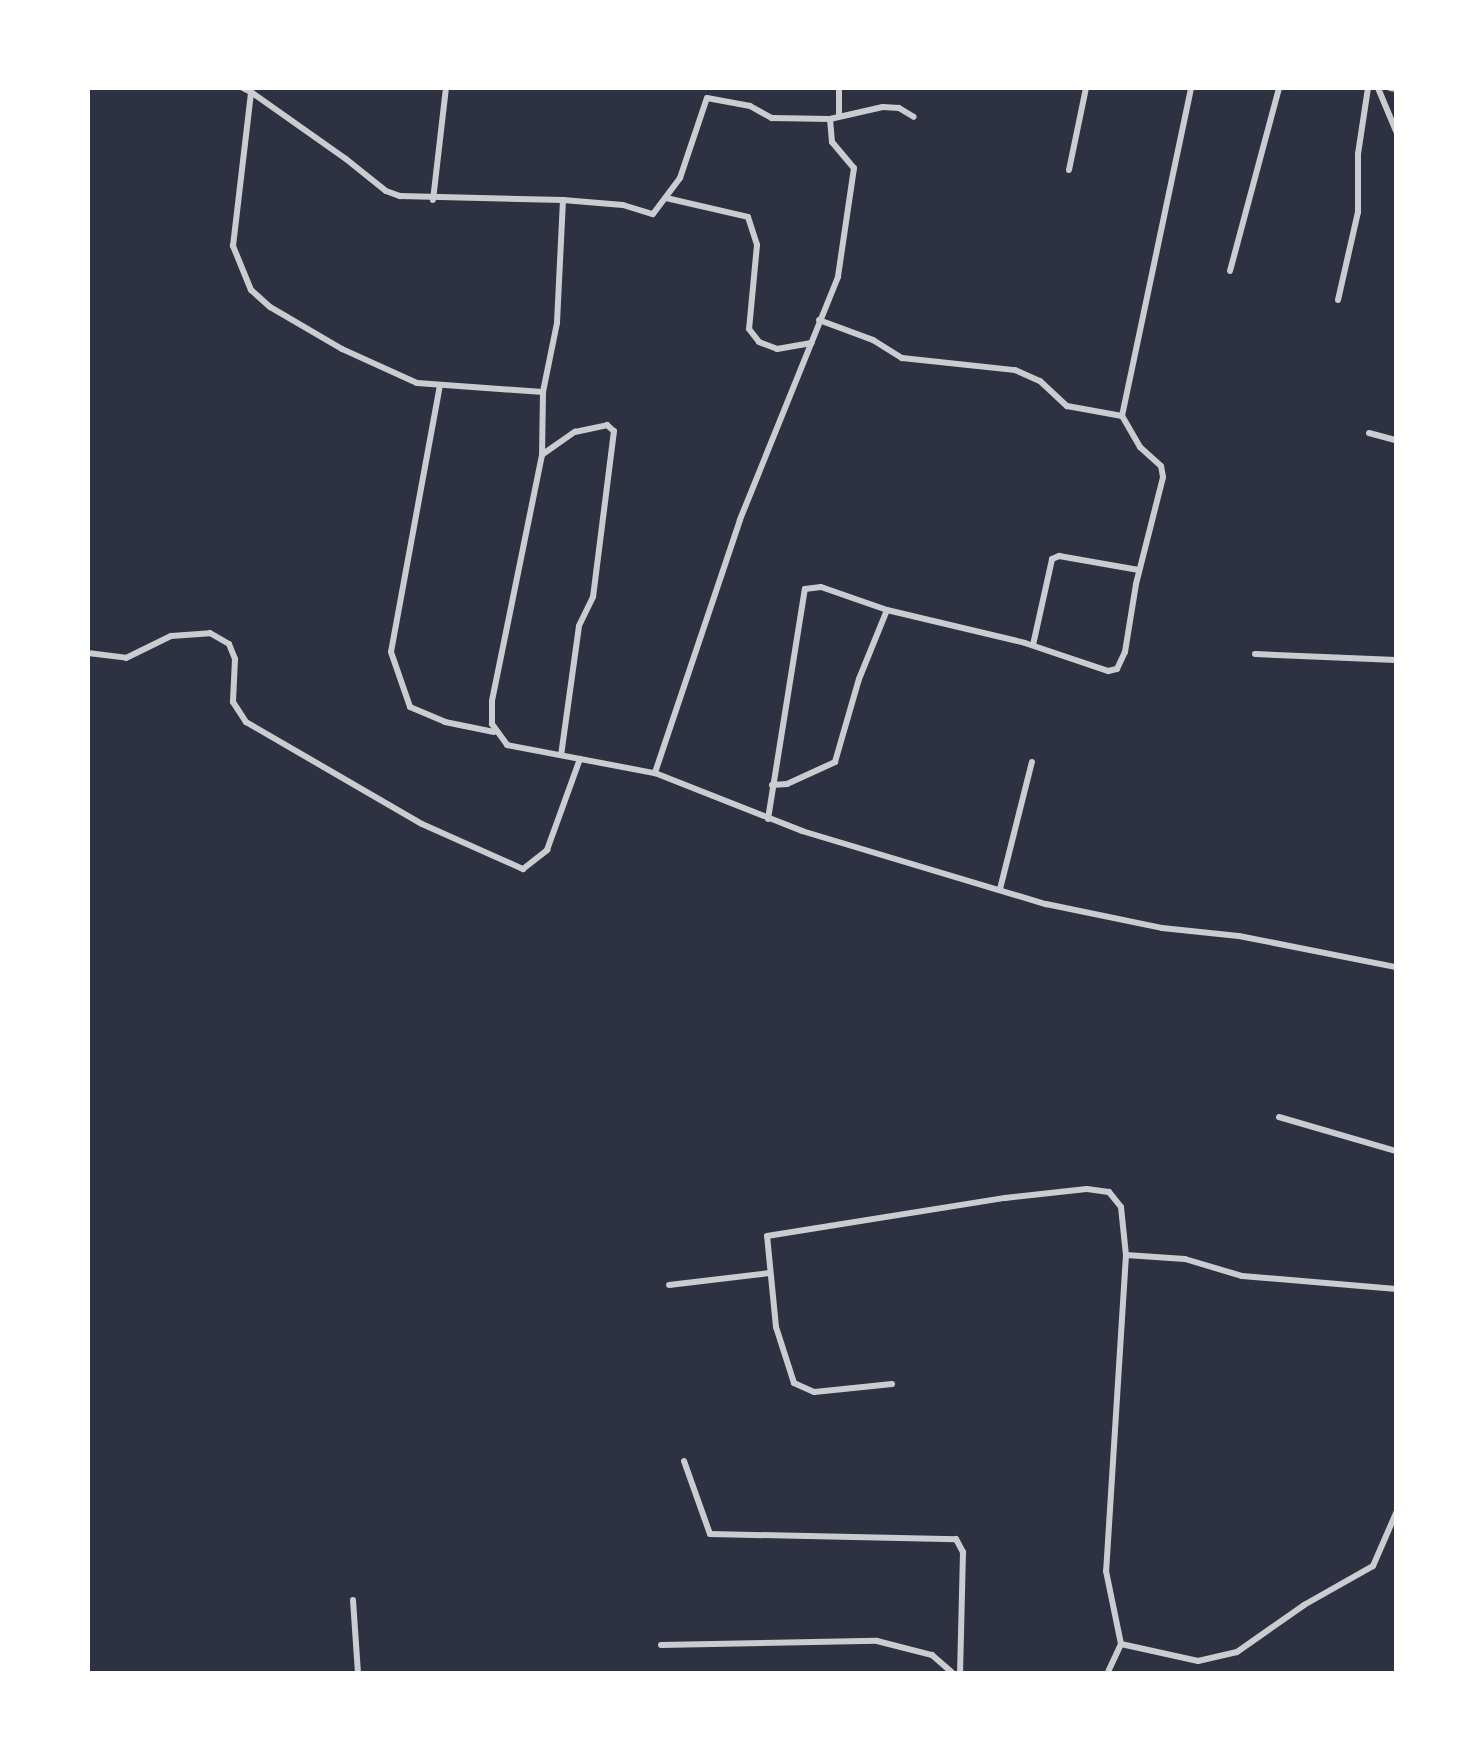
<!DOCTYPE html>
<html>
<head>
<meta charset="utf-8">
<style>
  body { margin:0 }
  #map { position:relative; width:1484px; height:1761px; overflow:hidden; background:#2d3142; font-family:Montserrat,sans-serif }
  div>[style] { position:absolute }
  .minor>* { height:6px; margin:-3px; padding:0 3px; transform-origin:3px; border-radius:3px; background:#caccd0 }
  span { translate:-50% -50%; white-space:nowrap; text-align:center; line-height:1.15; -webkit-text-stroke:8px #fff; paint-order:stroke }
  .frame { position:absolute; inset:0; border:90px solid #fff; pointer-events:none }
</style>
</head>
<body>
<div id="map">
  <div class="minor">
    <i style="left:243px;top:88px;width:9px;rotate:27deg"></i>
    <i style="left:251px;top:92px;width:116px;rotate:35.2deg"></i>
    <i style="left:346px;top:159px;width:51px;rotate:38.7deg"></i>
    <i style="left:386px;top:191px;width:15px;rotate:20deg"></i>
    <i style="left:400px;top:196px;width:163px;rotate:1.4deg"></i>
    <i style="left:563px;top:200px;width:123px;rotate:92.8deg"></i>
    <i style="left:557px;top:323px;width:70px;rotate:101.5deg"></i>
    <i style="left:543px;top:392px;width:126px;rotate:-175.9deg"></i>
    <i style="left:417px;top:383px;width:82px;rotate:-155.6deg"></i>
    <i style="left:342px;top:349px;width:83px;rotate:-149.7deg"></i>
    <i style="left:270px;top:307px;width:25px;rotate:-138deg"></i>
    <i style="left:251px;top:290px;width:48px;rotate:-112.2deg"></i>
    <i style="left:233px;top:246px;width:155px;rotate:-83.3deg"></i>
    <i style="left:1378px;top:88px;width:47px;rotate:67.3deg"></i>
    <i style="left:1390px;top:88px;width:6px;rotate:9deg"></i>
    <i style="left:839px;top:116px;width:28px;rotate:-90deg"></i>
    <i style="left:830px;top:119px;width:54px;rotate:-12.8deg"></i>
    <i style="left:883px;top:107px;width:16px;rotate:4deg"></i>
    <i style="left:899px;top:108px;width:17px;rotate:31deg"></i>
    <i style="left:1069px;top:170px;width:84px;rotate:-78.3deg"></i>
    <i style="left:666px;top:198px;width:84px;rotate:13deg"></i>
    <i style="left:748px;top:217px;width:29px;rotate:72deg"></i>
    <i style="left:757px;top:245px;width:84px;rotate:95.4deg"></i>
    <i style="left:749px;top:329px;width:16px;rotate:52deg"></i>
    <i style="left:759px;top:342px;width:19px;rotate:21deg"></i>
    <i style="left:777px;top:349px;width:35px;rotate:-10deg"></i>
    <i style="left:433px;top:200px;width:113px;rotate:-83.4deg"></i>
    <i style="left:563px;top:200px;width:60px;rotate:4.8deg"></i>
    <i style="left:623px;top:205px;width:31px;rotate:17deg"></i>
    <i style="left:653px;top:214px;width:45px;rotate:-53.1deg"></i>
    <i style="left:680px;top:178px;width:84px;rotate:-71.4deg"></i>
    <i style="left:707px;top:98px;width:44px;rotate:10.5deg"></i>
    <i style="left:750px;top:106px;width:25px;rotate:29deg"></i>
    <i style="left:772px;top:118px;width:58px;rotate:1deg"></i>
    <i style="left:830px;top:119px;width:23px;rotate:85deg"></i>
    <i style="left:832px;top:142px;width:34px;rotate:50deg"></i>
    <i style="left:854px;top:168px;width:110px;rotate:98.4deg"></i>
    <i style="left:838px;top:277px;width:262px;rotate:112deg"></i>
    <i style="left:740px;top:520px;width:267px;rotate:108.6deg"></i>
    <i style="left:655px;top:773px;width:158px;rotate:21.5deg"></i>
    <i style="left:802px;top:831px;width:255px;rotate:16.7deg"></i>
    <i style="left:1046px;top:904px;width:118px;rotate:11.7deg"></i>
    <i style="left:1162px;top:928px;width:77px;rotate:5.9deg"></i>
    <i style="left:1239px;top:936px;width:160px;rotate:11.2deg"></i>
    <i style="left:1230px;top:271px;width:189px;rotate:-75deg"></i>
    <i style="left:1338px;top:300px;width:90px;rotate:-77.2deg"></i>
    <i style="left:1358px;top:212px;width:58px;rotate:-90deg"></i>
    <i style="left:1358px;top:154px;width:67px;rotate:-81.4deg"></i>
    <i style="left:819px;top:320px;width:58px;rotate:20.3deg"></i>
    <i style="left:873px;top:340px;width:34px;rotate:32deg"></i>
    <i style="left:902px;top:358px;width:114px;rotate:6.1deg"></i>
    <i style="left:1015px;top:370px;width:27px;rotate:24deg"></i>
    <i style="left:1040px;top:381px;width:37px;rotate:43deg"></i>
    <i style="left:1067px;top:406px;width:56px;rotate:10.3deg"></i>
    <i style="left:440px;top:385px;width:271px;rotate:100.4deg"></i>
    <i style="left:391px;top:652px;width:58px;rotate:70.9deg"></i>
    <i style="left:410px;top:707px;width:38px;rotate:23deg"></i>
    <i style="left:445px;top:722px;width:50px;rotate:11.5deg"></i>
    <i style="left:543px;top:392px;width:63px;rotate:90.9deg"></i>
    <i style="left:542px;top:455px;width:251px;rotate:101.5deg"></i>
    <i style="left:492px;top:701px;width:23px;rotate:90deg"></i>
    <i style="left:492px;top:724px;width:26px;rotate:54deg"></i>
    <i style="left:507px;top:745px;width:150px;rotate:10.8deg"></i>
    <i style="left:1369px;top:433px;width:28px;rotate:15deg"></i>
    <i style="left:543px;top:454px;width:39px;rotate:-35deg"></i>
    <i style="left:575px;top:432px;width:33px;rotate:-12deg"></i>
    <i style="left:607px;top:425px;width:9px;rotate:41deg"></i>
    <i style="left:614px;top:431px;width:167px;rotate:97.2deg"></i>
    <i style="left:593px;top:597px;width:32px;rotate:116deg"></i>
    <i style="left:579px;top:626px;width:130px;rotate:97.9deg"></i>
    <i style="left:1033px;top:645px;width:88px;rotate:-77.5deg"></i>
    <i style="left:1052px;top:559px;width:8px;rotate:-23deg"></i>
    <i style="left:1059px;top:556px;width:81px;rotate:9.9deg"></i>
    <i style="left:88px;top:653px;width:38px;rotate:7deg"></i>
    <i style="left:126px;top:658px;width:50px;rotate:-26.1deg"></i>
    <i style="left:171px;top:636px;width:39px;rotate:-4deg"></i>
    <i style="left:210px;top:633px;width:22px;rotate:30deg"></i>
    <i style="left:229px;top:644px;width:16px;rotate:68deg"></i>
    <i style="left:235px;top:659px;width:43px;rotate:92.7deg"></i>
    <i style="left:233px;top:702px;width:24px;rotate:57deg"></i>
    <i style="left:246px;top:722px;width:203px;rotate:30.1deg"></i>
    <i style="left:422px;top:824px;width:111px;rotate:24deg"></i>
    <i style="left:523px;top:869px;width:31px;rotate:-38deg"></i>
    <i style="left:547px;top:850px;width:97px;rotate:-70.1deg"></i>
    <i style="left:1255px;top:654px;width:141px;rotate:2.4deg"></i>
    <i style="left:772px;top:785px;width:15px;rotate:-4deg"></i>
    <i style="left:787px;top:784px;width:53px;rotate:-24.6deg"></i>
    <i style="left:835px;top:762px;width:86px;rotate:-73.9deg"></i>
    <i style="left:859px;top:679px;width:74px;rotate:-67.9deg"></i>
    <i style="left:887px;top:610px;width:142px;rotate:13.4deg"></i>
    <i style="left:1025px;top:643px;width:88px;rotate:18.6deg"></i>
    <i style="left:1108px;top:671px;width:9px;rotate:-13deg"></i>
    <i style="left:1117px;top:669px;width:19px;rotate:-65deg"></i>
    <i style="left:1125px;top:652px;width:69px;rotate:-80.8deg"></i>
    <i style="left:1136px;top:584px;width:110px;rotate:-75.8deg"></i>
    <i style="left:1163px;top:477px;width:11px;rotate:-100deg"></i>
    <i style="left:1161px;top:466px;width:28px;rotate:-138deg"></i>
    <i style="left:1140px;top:447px;width:36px;rotate:-120deg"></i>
    <i style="left:1122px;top:416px;width:335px;rotate:-78.1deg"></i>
    <i style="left:768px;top:819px;width:233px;rotate:-80.9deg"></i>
    <i style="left:805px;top:589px;width:16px;rotate:-7deg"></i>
    <i style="left:821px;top:587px;width:70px;rotate:19.2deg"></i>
    <i style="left:1000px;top:889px;width:131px;rotate:-75.9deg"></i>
    <i style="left:1279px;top:1117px;width:122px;rotate:16.2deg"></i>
    <i style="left:1126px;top:1255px;width:59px;rotate:3.9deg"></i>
    <i style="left:1185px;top:1259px;width:59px;rotate:16.6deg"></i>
    <i style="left:1242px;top:1276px;width:155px;rotate:4.8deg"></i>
    <i style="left:669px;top:1285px;width:101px;rotate:-6.8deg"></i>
    <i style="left:892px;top:1384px;width:78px;rotate:174.1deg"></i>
    <i style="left:814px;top:1392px;width:22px;rotate:-156deg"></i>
    <i style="left:794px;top:1383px;width:59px;rotate:-107.8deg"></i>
    <i style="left:776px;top:1327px;width:91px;rotate:-95.6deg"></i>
    <i style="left:767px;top:1236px;width:241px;rotate:-9.1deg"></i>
    <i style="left:1005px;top:1198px;width:82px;rotate:-6.3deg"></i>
    <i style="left:1087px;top:1189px;width:22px;rotate:8deg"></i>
    <i style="left:1109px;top:1192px;width:19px;rotate:51deg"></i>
    <i style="left:1121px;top:1207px;width:48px;rotate:84.1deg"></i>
    <i style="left:1126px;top:1255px;width:317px;rotate:93.6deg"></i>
    <i style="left:1106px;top:1571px;width:75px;rotate:78.4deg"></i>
    <i style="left:1121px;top:1644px;width:33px;rotate:115deg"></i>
    <i style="left:684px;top:1461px;width:77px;rotate:70.4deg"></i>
    <i style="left:710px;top:1534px;width:246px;rotate:1.2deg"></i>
    <i style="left:956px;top:1539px;width:15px;rotate:62deg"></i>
    <i style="left:963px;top:1552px;width:122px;rotate:91.4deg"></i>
    <i style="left:353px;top:1600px;width:74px;rotate:86.1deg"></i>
    <i style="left:1121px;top:1644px;width:79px;rotate:12.4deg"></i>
    <i style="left:1198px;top:1661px;width:40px;rotate:-13deg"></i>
    <i style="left:1237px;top:1652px;width:82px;rotate:-35deg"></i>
    <i style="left:1304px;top:1605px;width:79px;rotate:-29.5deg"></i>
    <i style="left:1373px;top:1566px;width:58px;rotate:-66.5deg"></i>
    <i style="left:661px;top:1645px;width:216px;rotate:-1.1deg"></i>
    <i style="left:877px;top:1641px;width:57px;rotate:14.3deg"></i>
    <i style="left:932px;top:1655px;width:29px;rotate:41deg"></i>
  </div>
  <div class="frame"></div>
</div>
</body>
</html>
